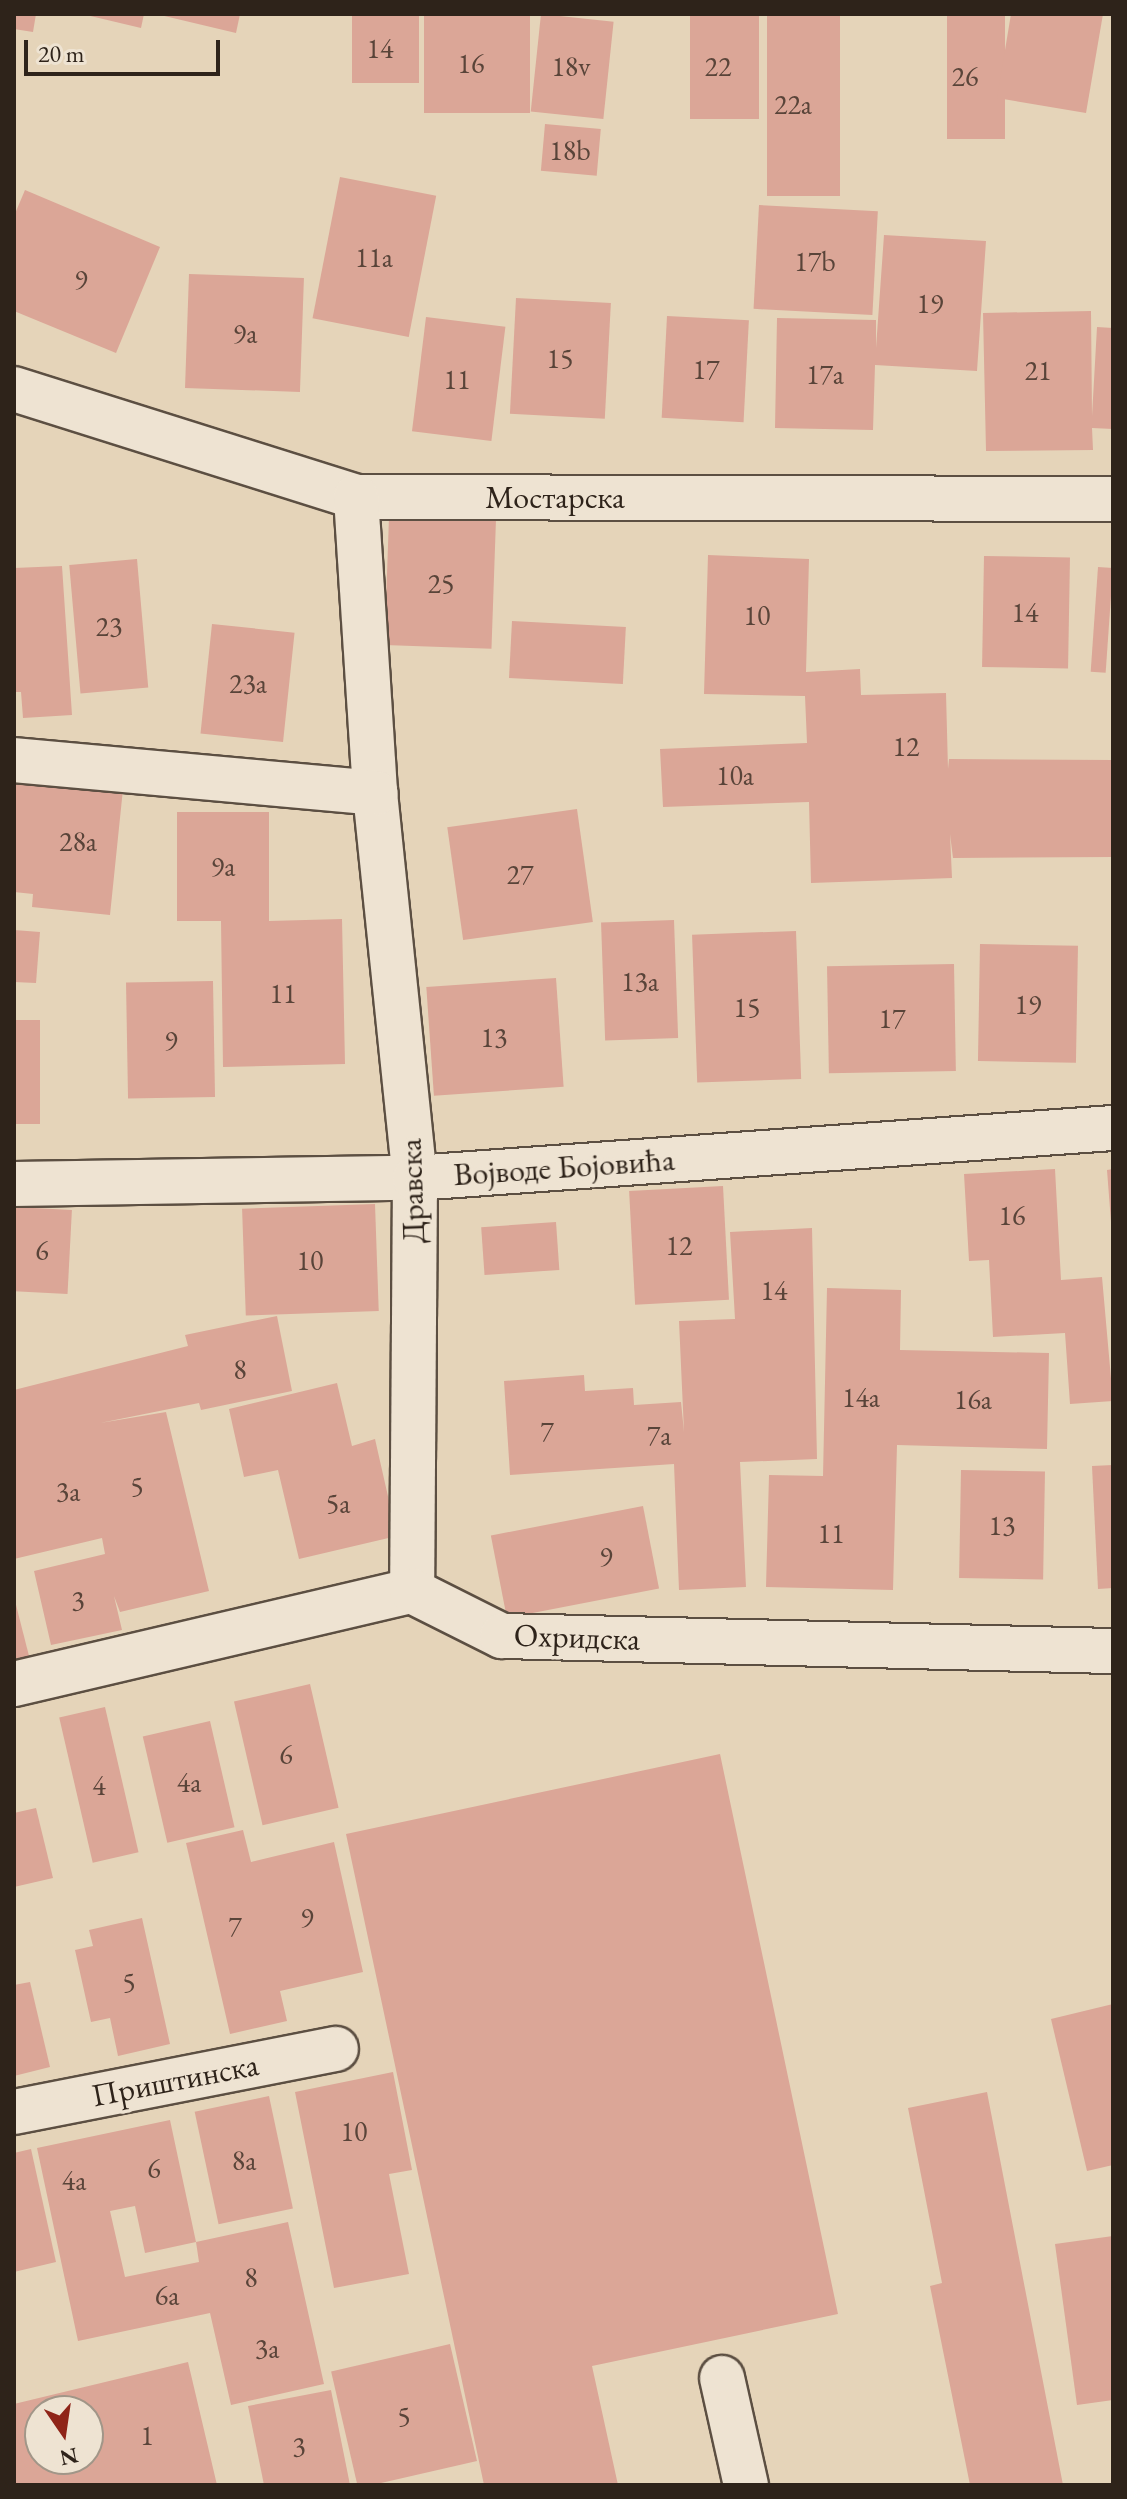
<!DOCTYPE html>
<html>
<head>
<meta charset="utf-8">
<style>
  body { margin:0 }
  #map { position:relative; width:1127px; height:2499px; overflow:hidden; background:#e5d4b9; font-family:"EB Garamond",serif }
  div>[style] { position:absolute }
  .building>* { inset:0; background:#dba697; transform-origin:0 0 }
  .roads { filter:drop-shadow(2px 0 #5c4f42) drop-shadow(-2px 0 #5c4f42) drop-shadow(0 2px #5c4f42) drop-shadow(0 -2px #5c4f42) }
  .minor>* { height:44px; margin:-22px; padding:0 22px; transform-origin:22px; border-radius:22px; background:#eee3d2 }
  span { translate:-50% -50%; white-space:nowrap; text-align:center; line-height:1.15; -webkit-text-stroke:7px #eee3d2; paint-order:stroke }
  .number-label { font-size:28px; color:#594439 }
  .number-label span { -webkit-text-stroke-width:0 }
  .street-label { font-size:32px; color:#2e231a }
  .frame { position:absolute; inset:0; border:16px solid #2e231a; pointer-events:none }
  .north { position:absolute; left:24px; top:2395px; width:80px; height:80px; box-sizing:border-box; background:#eee3d2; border:2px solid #a19688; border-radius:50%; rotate:167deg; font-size:22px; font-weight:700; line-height:32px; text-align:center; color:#2e231a }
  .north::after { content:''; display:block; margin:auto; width:28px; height:36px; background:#8f2418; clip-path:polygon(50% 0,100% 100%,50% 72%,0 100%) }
  .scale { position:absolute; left:24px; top:40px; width:196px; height:36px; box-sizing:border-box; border:4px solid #2e231a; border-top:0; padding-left:10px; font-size:24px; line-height:28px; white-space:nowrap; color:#2e231a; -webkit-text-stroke:6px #eee3d2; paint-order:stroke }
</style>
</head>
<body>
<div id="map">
  <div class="building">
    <i style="clip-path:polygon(14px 14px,36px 14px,33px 32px,14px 29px)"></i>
    <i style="clip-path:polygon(82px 14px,144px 14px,141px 28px)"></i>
    <i style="clip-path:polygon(156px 14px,240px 14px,236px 33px)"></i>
    <i style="left:352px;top:14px;width:67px;height:69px"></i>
    <i style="left:424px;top:14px;width:106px;height:99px"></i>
    <i style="left:541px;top:14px;width:73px;height:98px;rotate:6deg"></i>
    <i style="left:690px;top:14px;width:69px;height:105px"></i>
    <i style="left:767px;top:14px;width:73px;height:182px"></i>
    <i style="left:947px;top:14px;width:58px;height:125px"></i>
    <i style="clip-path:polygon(1011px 14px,1103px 14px,1086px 113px,997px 98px)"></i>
    <i style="left:545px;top:124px;width:56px;height:47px;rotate:5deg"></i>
    <i style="left:340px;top:177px;width:98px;height:144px;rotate:11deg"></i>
    <i style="clip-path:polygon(25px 190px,160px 247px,116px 353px,14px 311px,14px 216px)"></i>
    <i style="left:759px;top:205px;width:119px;height:104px;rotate:3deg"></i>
    <i style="clip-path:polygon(884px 235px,986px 241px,977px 371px,875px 365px,873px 430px,775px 428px,777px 318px,876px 320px,876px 348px)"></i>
    <i style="left:189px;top:274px;width:115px;height:114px;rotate:2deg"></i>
    <i style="left:516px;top:298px;width:95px;height:116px;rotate:3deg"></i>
    <i style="clip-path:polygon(1091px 311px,1092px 416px,1097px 327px,1113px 328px,1113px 429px,1092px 428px,1093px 450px,986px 451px,983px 313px)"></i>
    <i style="left:667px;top:316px;width:82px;height:102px;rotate:3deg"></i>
    <i style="left:426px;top:317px;width:80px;height:115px;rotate:7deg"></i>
    <i style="left:389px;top:517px;width:107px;height:128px;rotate:2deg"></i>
    <i style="clip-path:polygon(708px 555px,809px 559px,806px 672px,860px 669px,861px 695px,946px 693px,948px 769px,949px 759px,1113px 760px,1113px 857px,953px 858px,950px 834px,952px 878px,811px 883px,809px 802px,663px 807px,660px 749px,807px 743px,805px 696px,704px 694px)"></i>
    <i style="left:984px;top:556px;width:86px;height:111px;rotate:1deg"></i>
    <i style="left:137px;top:559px;width:129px;height:68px;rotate:85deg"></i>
    <i style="clip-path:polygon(62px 566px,72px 715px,23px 718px,21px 692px,14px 692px,14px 568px)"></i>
    <i style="left:1098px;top:567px;width:15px;height:105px;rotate:4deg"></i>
    <i style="left:512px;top:621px;width:114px;height:57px;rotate:3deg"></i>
    <i style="left:212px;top:624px;width:83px;height:110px;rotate:6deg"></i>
    <i style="clip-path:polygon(14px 779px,123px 789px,110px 915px,32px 907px,33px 894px,14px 892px)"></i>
    <i style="left:577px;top:809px;width:114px;height:131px;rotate:82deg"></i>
    <i style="clip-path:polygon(177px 812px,269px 812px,269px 921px,342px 919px,345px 1064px,223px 1067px,221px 921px,177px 921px)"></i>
    <i style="left:674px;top:920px;width:118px;height:73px;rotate:88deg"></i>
    <i style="clip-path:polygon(14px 930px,40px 932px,36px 983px,14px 982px)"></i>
    <i style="left:796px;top:931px;width:148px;height:104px;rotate:88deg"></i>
    <i style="left:980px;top:944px;width:98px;height:117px;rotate:1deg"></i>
    <i style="left:954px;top:964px;width:107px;height:127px;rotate:89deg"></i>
    <i style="left:556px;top:978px;width:109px;height:130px;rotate:86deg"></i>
    <i style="left:213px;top:981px;width:116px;height:87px;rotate:89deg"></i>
    <i style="left:14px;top:1020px;width:26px;height:104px"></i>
    <i style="clip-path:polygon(1055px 1169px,1061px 1280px,1102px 1277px,1113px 1401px,1070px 1404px,1065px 1333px,993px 1337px,989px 1260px,969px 1261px,964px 1174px)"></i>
    <i style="clip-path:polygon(1113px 1169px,1113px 1222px,1111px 1222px,1107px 1170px)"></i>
    <i style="left:723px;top:1186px;width:114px;height:94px;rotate:87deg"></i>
    <i style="left:375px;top:1204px;width:107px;height:133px;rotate:88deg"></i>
    <i style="left:14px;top:1207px;width:58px;height:84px;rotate:3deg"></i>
    <i style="left:556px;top:1222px;width:48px;height:75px;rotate:86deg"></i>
    <i style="clip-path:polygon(812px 1228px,817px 1459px,740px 1462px,746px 1587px,679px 1590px,674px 1464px,510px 1475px,504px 1381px,584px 1375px,585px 1391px,633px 1388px,634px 1405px,681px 1402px,684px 1432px,679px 1321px,735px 1319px,730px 1232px)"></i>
    <i style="clip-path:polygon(827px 1288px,901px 1290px,900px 1350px,1049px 1353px,1047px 1449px,897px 1445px,893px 1590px,766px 1587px,769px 1475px,823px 1476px)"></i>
    <i style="clip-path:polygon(277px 1316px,292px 1391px,201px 1410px,199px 1403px,100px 1423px,166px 1412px,209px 1591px,120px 1612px,114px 1596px,122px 1630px,51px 1645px,34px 1571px,105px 1554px,102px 1538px,14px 1559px,14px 1390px,188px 1346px,185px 1335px)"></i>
    <i style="clip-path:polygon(337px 1383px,352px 1446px,375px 1439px,397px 1536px,299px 1559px,278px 1470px,244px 1477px,229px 1409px)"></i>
    <i style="clip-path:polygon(1113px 1465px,1113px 1588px,1098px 1589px,1092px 1466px)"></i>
    <i style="left:961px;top:1470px;width:84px;height:108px;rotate:1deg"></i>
    <i style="left:643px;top:1506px;width:84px;height:155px;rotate:79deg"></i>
    <i style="clip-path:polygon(14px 1597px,29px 1656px,14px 1659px)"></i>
    <i style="left:310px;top:1684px;width:127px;height:78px;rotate:77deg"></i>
    <i style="left:105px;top:1707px;width:149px;height:47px;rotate:77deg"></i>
    <i style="left:210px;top:1721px;width:109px;height:69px;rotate:77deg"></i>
    <i style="clip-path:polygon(720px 1754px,838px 2314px,592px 2366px,618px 2485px,484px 2485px,346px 1834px)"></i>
    <i style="clip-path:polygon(36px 1808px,53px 1878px,14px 1887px,14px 1813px)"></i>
    <i style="clip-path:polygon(243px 1830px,251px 1862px,334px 1842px,363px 1972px,280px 1991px,287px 2021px,230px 2034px,186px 1843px)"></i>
    <i style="clip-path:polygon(142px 1918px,170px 2044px,118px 2056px,110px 2018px,91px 2022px,75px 1950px,93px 1946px,89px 1930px)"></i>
    <i style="clip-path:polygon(30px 1982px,50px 2067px,14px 2076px,14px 1985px)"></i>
    <i style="clip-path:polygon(1113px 2004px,1113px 2165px,1087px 2171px,1051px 2019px)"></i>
    <i style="clip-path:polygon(393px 2072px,412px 2170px,389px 2174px,409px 2274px,334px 2288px,295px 2092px)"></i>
    <i style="clip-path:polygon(987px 2092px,1021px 2268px,1063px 2485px,970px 2485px,930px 2286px,942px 2283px,908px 2108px)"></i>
    <i style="left:269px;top:2096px;width:115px;height:76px;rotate:78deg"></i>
    <i style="clip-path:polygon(170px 2120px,196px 2242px,145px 2253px,135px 2206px,110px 2211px,125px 2277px,199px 2262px,196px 2242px,288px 2222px,324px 2384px,231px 2405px,210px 2313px,78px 2341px,37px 2148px)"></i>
    <i style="clip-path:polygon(31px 2149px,56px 2262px,14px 2272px,14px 2153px)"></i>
    <i style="clip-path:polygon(1113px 2236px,1113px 2400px,1077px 2405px,1055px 2244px)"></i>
    <i style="left:450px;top:2344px;width:120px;height:122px;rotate:77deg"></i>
    <i style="clip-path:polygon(evenodd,188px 2362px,217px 2485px,14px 2485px,14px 2404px,188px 2362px,40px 2411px,88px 2411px,88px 2459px,40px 2459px,40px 2411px)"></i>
    <i style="clip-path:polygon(331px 2390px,350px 2485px,264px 2485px,248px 2406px)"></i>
  </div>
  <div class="roads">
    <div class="minor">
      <i style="left:14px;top:389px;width:359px;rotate:17.5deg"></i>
      <i style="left:356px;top:497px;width:757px;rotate:0.15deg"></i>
      <i style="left:356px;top:497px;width:297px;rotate:86.3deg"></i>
      <i style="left:375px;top:793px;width:387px;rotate:84.1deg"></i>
      <i style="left:415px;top:1178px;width:413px;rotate:90.4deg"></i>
      <i style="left:14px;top:760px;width:363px;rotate:5.2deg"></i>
      <i style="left:14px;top:1184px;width:401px;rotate:-0.9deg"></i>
      <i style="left:415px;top:1178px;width:700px;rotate:-4.1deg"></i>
      <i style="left:14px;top:1684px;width:409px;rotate:-13.2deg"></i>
      <i style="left:412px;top:1591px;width:101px;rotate:26.6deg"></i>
      <i style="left:502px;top:1636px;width:611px;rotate:1.41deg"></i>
      <i style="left:14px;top:2112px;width:328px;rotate:-11.1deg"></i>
      <i style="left:722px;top:2378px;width:110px;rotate:77.4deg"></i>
    </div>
  </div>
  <div class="number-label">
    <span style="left:380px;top:48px">14</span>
    <span style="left:471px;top:63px">16</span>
    <span style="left:571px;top:66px">18v</span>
    <span style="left:718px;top:66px">22</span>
    <span style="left:965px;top:76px">26</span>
    <span style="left:793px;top:104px">22a</span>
    <span style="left:570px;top:150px">18b</span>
    <span style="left:374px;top:257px">11a</span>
    <span style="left:815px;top:261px">17b</span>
    <span style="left:81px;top:279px">9</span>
    <span style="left:930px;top:303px">19</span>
    <span style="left:245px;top:333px">9a</span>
    <span style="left:560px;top:358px">15</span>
    <span style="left:706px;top:369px">17</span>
    <span style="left:1038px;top:370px">21</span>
    <span style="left:825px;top:374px">17a</span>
    <span style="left:457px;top:379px">11</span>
    <span style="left:441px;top:583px">25</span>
    <span style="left:1025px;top:612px">14</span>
    <span style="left:757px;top:615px">10</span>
    <span style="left:109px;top:626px">23</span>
    <span style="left:248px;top:683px">23a</span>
    <span style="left:906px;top:746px">12</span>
    <span style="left:735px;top:775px">10a</span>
    <span style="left:78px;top:841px">28a</span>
    <span style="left:223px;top:866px">9a</span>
    <span style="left:520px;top:874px">27</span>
    <span style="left:640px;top:981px">13a</span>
    <span style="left:283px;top:993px">11</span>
    <span style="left:1028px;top:1004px">19</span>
    <span style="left:747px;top:1007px">15</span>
    <span style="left:892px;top:1018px">17</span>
    <span style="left:494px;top:1037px">13</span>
    <span style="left:171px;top:1040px">9</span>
    <span style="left:1012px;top:1215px">16</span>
    <span style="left:679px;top:1245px">12</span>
    <span style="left:42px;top:1250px">6</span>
    <span style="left:310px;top:1260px">10</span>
    <span style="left:774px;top:1290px">14</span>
    <span style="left:240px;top:1369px">8</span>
    <span style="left:861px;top:1397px">14a</span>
    <span style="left:973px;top:1399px">16a</span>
    <span style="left:547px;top:1431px">7</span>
    <span style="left:659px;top:1435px">7a</span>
    <span style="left:137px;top:1486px">5</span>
    <span style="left:68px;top:1491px">3a</span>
    <span style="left:338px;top:1503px">5a</span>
    <span style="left:1002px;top:1525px">13</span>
    <span style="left:831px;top:1533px">11</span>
    <span style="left:606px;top:1556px">9</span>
    <span style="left:78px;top:1600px">3</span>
    <span style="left:286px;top:1754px">6</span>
    <span style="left:189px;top:1782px">4a</span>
    <span style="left:99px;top:1785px">4</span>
    <span style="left:307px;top:1917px">9</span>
    <span style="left:235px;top:1926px">7</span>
    <span style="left:129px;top:1982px">5</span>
    <span style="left:354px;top:2131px">10</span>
    <span style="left:244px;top:2160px">8a</span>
    <span style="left:154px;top:2168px">6</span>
    <span style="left:74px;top:2180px">4a</span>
    <span style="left:251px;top:2277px">8</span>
    <span style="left:167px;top:2295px">6a</span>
    <span style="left:267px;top:2348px">3a</span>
    <span style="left:404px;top:2416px">5</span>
    <span style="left:147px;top:2435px">1</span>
    <span style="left:299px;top:2446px">3</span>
  </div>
  <div class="street-label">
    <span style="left:555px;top:497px">Мостарска</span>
    <span style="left:564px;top:1167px;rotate:-4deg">Војводе Бојовића</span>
    <span style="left:412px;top:1191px;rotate:-92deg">Дравска</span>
    <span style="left:577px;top:1637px;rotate:2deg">Охридска</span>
    <span style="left:175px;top:2080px;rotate:-11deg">Приштинска</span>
  </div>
  <div class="frame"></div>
  <div class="north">N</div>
  <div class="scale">20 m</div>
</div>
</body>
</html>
